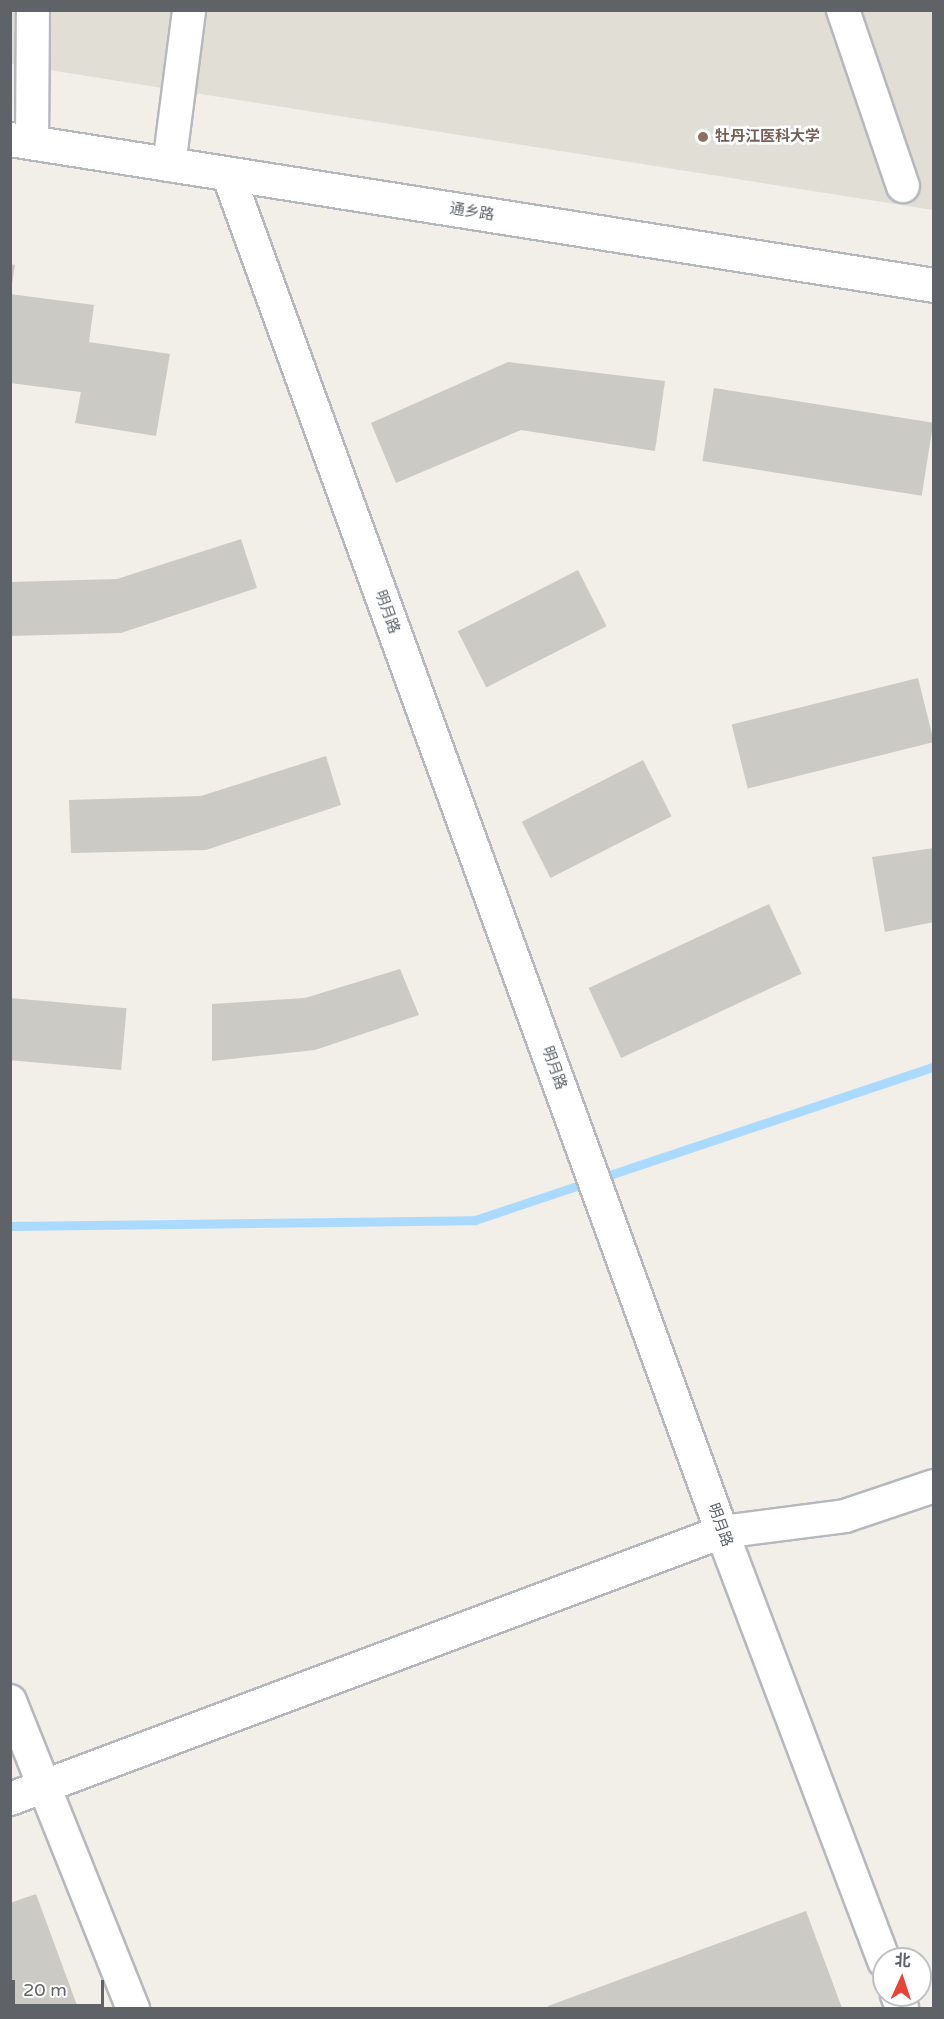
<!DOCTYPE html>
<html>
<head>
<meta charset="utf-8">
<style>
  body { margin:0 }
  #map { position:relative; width:944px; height:2019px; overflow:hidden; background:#f1efe8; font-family:"Varela Round","Noto Sans SC",sans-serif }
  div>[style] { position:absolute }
  .education>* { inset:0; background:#e1ded6 }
  .stream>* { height:9px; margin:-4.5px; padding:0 4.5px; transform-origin:4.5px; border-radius:4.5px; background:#aadaff }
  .building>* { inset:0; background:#cccac5; transform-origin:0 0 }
  .roads { filter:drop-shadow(2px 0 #b5b8bc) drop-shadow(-2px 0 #b5b8bc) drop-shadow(0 2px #b5b8bc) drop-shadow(0 -2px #b5b8bc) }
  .street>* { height:32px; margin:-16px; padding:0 16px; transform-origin:16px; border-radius:16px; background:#fff }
  .secondary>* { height:33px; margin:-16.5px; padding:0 16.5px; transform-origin:16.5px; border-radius:16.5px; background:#fff }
  .dots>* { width:16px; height:16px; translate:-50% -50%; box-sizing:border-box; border:3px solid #fff; border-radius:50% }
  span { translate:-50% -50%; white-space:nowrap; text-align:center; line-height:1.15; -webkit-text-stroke:5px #fff; paint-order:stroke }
  .education-label { font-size:15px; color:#785e54; font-weight:700 }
  .left { translate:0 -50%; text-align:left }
  .street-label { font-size:15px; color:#5f6368 }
  .frame { position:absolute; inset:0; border:12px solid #5f6368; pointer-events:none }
  .north { position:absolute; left:872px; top:1947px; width:60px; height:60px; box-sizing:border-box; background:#fff; border:2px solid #bfc1c3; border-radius:50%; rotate:3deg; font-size:16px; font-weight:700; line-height:24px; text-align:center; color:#5f6368 }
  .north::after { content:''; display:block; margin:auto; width:21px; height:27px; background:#ea4335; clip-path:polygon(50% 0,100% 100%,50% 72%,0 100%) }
  .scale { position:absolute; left:12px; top:1980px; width:92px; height:27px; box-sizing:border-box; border:3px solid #5f6368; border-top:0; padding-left:8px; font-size:18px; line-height:21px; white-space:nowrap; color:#5f6368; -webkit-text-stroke:4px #fff; paint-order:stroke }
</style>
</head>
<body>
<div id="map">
  <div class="education">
    <i style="clip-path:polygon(10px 11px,933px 11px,933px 210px,11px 64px)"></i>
  </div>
  <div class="stream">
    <i style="left:10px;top:1226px;width:465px;rotate:-0.7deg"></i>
    <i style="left:475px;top:1220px;width:484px;rotate:-18.5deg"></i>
  </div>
  <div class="building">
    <i style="clip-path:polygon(10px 264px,15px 265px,12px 284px,10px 284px)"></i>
    <i style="clip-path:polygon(10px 294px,94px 305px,89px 342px,170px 354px,156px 436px,75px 423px,81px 392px,10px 383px)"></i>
    <i style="clip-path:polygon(508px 362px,665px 381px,655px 451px,521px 430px,396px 483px,371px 423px)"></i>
    <i style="left:714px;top:388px;width:222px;height:74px;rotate:9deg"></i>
    <i style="clip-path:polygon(241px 539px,257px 588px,121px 633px,10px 636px,10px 582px,117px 579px)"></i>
    <i style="left:578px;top:570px;width:63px;height:135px;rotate:63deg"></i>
    <i style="left:918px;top:678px;width:66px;height:192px;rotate:76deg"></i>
    <i style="clip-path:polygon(326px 756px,341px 805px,206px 850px,71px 853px,69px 800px,201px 796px)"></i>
    <i style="left:643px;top:760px;width:63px;height:136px;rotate:63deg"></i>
    <i style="clip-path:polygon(934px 848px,934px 922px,885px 932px,872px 857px)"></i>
    <i style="left:769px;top:904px;width:77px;height:199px;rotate:65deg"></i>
    <i style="clip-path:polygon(400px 969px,419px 1015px,315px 1050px,212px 1061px,212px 1004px,305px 998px)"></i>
    <i style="left:10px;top:998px;width:117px;height:62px;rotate:5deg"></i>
    <i style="clip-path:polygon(36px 1894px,78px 2008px,12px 2008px,10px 1903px)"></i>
    <i style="clip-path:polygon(806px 1911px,842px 2008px,549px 2008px,548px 2006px)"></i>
  </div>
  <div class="roads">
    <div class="street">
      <i style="left:843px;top:10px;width:186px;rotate:71.2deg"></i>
      <i style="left:32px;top:143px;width:133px;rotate:-89.6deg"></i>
      <i style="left:169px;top:165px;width:156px;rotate:-82.6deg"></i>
      <i style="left:228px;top:174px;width:1445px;rotate:70.01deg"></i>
      <i style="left:722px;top:1532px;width:459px;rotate:69.3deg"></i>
      <i style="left:10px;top:1701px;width:331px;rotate:68.2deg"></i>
      <i style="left:10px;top:1799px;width:760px;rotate:-20.56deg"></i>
      <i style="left:722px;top:1532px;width:124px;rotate:-7.4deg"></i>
      <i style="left:845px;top:1516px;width:94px;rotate:-18.6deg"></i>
      <i style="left:897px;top:1995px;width:14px;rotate:69deg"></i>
    </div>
    <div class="secondary">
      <i style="left:10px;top:139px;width:935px;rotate:8.98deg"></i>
    </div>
  </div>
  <div class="dots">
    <i style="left:703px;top:137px;background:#8d6e63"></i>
  </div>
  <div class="education-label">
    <span class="left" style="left:715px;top:137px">牡丹江医科大学</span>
  </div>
  <div class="street-label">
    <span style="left:472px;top:212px;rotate:9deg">通乡路</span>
    <span style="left:387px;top:612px;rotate:70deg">明月路</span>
    <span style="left:554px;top:1068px;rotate:70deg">明月路</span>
    <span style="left:720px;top:1525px;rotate:70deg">明月路</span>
  </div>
  <div class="frame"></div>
  <div class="north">北</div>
  <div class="scale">20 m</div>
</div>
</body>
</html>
